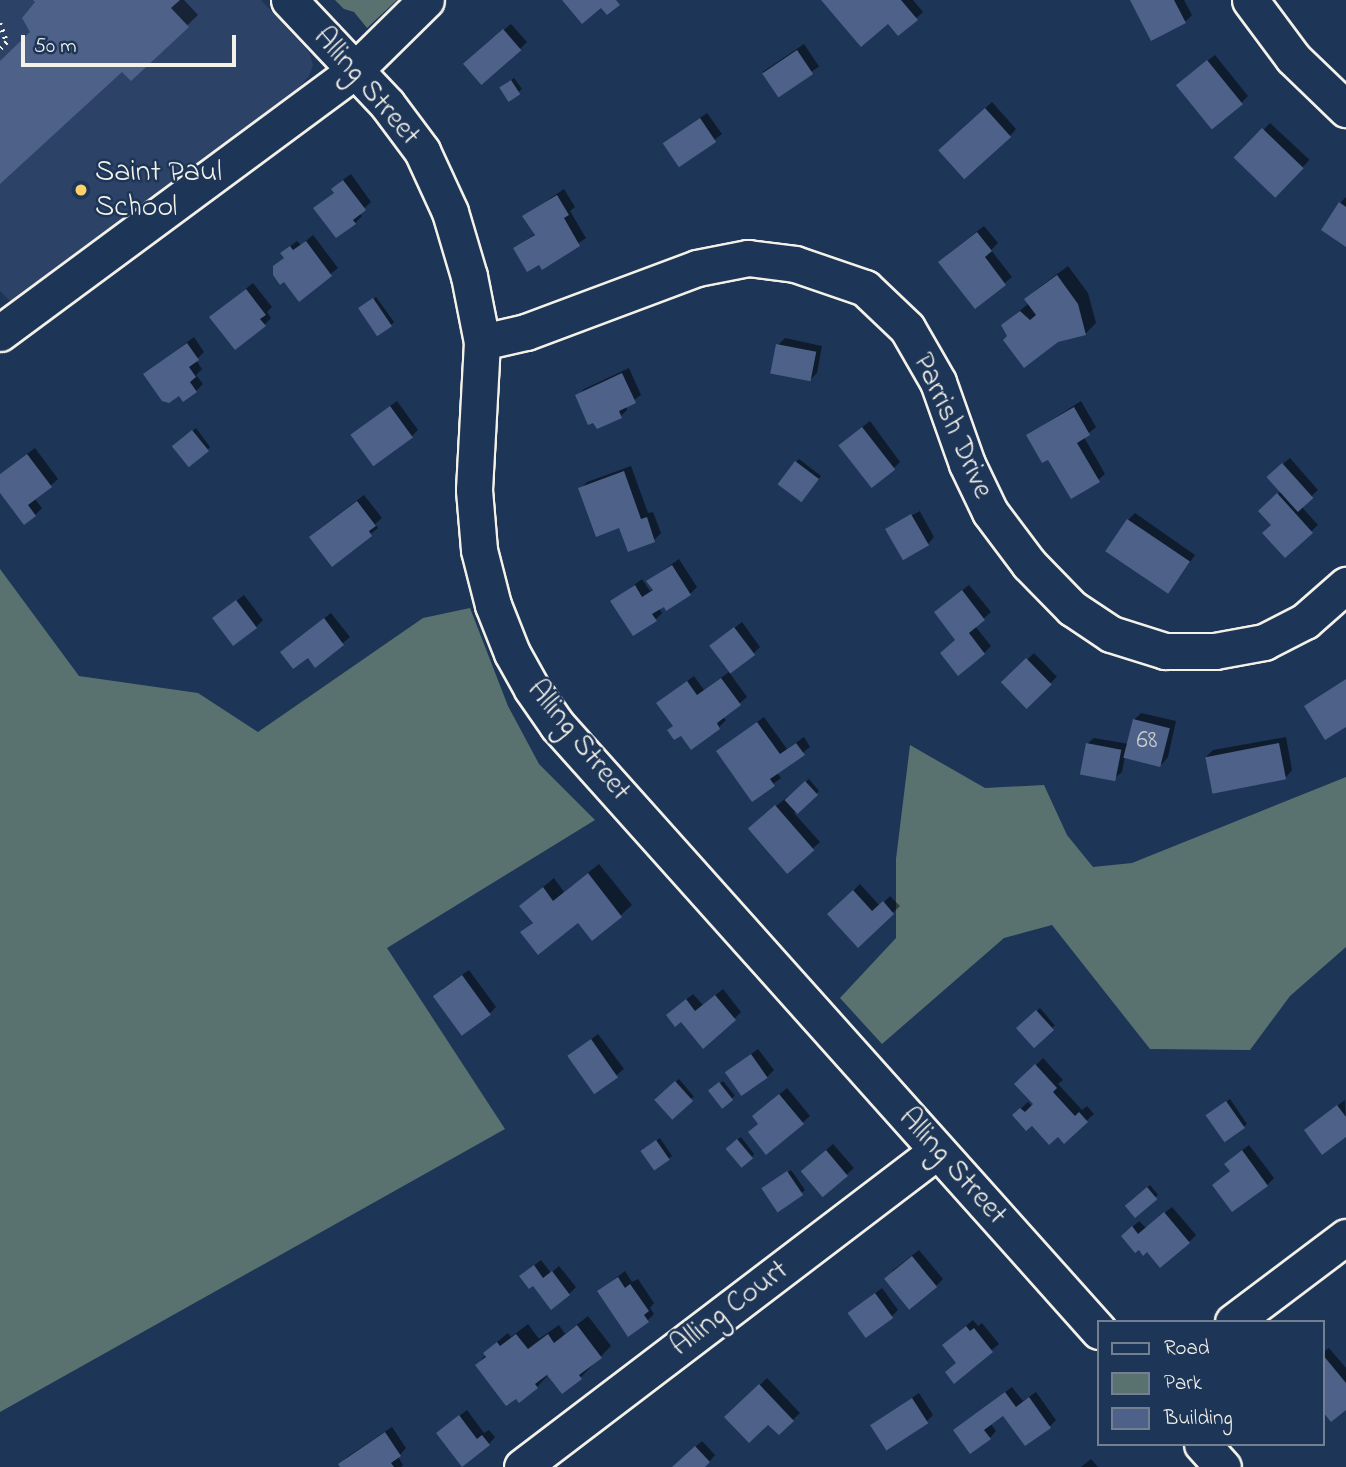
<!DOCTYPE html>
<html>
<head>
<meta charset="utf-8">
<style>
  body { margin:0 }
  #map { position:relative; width:1346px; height:1467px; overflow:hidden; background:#1d3557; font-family:"Indie Flower",sans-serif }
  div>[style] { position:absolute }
  .built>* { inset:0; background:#2c4266 }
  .green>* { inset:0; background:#59726f }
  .shadow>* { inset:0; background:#0007; transform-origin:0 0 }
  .building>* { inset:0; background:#4e6188; transform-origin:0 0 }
  .path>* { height:4.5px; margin-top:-2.25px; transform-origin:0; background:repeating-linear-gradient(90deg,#f4f1e8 0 2px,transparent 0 7px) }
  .roads { filter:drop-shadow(2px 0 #f4f1e8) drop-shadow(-2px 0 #f4f1e8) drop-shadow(0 2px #f4f1e8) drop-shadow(0 -2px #f4f1e8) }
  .minor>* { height:35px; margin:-17.5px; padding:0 17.5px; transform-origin:17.5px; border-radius:17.5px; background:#1d3557 }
  .dots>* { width:19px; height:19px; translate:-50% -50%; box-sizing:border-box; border:4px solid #1d3557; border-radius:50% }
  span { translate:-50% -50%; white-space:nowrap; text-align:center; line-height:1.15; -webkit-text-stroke:5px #1d3557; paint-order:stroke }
  .number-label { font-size:26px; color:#cacdd0 }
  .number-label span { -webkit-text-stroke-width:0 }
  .street-label { font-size:30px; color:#f4f1e8 }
  .poi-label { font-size:30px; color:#f4f1e8 }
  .left { translate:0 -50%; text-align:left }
  .legend { position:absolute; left:1097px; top:1320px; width:228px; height:126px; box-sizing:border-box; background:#1d3557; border:2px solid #738091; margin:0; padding:9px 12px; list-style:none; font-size:21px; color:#f4f1e8 }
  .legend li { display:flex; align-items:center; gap:14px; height:35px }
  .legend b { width:35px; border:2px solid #738091 }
  .scale { position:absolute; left:21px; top:35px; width:215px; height:32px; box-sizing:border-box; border:4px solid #f4f1e8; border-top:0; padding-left:9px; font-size:21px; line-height:24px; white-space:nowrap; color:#f4f1e8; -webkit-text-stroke:5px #1d3557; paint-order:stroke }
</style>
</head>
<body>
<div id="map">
  <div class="built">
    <i style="clip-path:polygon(0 0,261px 0,309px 52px,313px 65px,309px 76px,297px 90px,12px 303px,0 291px)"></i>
  </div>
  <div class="green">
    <i style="clip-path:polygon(335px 0,397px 0,367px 28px,354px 12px,344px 9px)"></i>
    <i style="clip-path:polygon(0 569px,79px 676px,198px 693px,258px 732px,423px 618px,470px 608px,508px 706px,539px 764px,595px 820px,387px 948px,505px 1129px,0 1412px)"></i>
    <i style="clip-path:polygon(910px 745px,985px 788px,1044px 785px,1067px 835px,1093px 867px,1132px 863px,1346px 777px,1346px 947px,1290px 996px,1250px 1050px,1150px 1049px,1052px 925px,1004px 938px,882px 1044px,840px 998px,896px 938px,896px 859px)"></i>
  </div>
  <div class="shadow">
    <i style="clip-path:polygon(35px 0,184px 0,198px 15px,131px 79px,122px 69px,0 181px,0 63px,32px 32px)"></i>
    <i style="clip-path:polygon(824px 0,913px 0,923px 12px,898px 34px,888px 22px)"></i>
    <i style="clip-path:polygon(1132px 0,1184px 0,1192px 15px,1185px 22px)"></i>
    <i style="clip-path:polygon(511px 24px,527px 42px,520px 49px,472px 57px)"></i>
    <i style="left:804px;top:44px;width:27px;height:50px;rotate:56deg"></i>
    <i style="clip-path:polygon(1215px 55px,1248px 96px,1241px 103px,1185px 78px)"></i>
    <i style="clip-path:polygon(514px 78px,522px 89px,509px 99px,504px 85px)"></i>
    <i style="clip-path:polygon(992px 102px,1016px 129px,1010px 136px,947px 144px)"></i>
    <i style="clip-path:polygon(707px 113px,722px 134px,680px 165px,672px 137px)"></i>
    <i style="left:1270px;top:123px;width:54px;height:49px;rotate:43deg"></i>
    <i style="clip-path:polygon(351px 174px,371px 202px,359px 213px,362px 216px,355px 223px,336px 236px,336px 192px,340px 182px)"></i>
    <i style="clip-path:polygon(564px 189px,575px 207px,570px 211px,586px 238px,543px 267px,515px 248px,535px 234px,524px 216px)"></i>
    <i style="clip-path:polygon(1346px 197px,1346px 245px,1340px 203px)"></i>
    <i style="clip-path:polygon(984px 226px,998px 243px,991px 250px,1012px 277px,976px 306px,947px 255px)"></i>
    <i style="clip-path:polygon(313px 235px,338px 268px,299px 299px,284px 279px,285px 257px,282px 253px,297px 241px,301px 245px)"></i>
    <i style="clip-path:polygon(1068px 266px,1088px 293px,1096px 323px,1085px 334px,1009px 336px,1003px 325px,1029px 303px,1027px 299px,1037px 289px)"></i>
    <i style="clip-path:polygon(253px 283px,272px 307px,267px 312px,271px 318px,264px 325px,211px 317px)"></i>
    <i style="clip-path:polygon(376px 297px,394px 322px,391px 325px,363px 306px)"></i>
    <i style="clip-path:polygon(194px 337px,204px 352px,196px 360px,202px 369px,196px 375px,203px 384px,196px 391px,179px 393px,145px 374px)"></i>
    <i style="clip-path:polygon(785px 338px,822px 346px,817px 373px,810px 380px,778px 345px)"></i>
    <i style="clip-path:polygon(629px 368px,641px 395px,626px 406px,627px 410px,621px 416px,577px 396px,584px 389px)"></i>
    <i style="clip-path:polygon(397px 401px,418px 430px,412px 436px,359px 429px)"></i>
    <i style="clip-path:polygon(1081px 401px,1096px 427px,1084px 437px,1105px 474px,1098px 480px,1049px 457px,1028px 435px)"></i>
    <i style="clip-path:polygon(870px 421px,900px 462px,894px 468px,847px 439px)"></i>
    <i style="clip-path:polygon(196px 428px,210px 447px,207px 450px,176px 443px)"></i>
    <i style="clip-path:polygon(35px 448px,58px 479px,35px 499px,42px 508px,35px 515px,0 490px,0 474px)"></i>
    <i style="clip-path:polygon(1290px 458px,1318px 490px,1301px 506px,1318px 525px,1285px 555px,1273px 524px,1261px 511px,1281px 491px,1276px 470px)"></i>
    <i style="clip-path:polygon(799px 459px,821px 476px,805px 497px,796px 462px)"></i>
    <i style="clip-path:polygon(631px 466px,648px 513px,653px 512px,661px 533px,654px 540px,629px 549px,620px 526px,580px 489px,587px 482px)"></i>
    <i style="clip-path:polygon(364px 495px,382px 518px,375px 524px,378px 528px,332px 564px,318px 530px)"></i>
    <i style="clip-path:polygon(918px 508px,934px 537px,928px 544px,886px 529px,920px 511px)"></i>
    <i style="clip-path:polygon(1135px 513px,1195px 555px,1173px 586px,1128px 520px)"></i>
    <i style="clip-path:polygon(679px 559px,697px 587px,690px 594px,659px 608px,662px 613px,656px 619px,613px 601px,642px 579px,650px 591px,654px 589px,648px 581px)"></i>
    <i style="clip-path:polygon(969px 585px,991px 612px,975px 626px,991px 646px,984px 653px,957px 639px,943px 606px)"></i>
    <i style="clip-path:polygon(244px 595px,263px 620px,256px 627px,214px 618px)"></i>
    <i style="clip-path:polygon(331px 613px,350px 637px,315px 666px,308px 656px,289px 645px)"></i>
    <i style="clip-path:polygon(742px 622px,760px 647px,754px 653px,711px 646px)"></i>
    <i style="left:1034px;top:653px;width:33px;height:42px;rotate:46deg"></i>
    <i style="clip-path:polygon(729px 672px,747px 697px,723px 717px,726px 720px,719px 727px,691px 748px,674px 725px,665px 697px,694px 676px,704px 690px)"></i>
    <i style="clip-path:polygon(1141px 713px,1176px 721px,1168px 757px,1162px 764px,1125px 756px,1122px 772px,1115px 778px,1087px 744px,1094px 738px,1129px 744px,1134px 720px)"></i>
    <i style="clip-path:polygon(764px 717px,787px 749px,804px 737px,810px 747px,777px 773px,781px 778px,753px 799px,718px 751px)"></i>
    <i style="clip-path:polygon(1286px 737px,1292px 770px,1286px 777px,1206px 757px,1213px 750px)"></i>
    <i style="clip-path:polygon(809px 779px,819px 791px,794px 813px,820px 842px,787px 871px,757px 822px)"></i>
    <i style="clip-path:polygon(599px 864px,632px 905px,621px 915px,592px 938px,578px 920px,523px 933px,534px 921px,521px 906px,532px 896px,554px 878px,564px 892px)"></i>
    <i style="clip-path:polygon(860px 884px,880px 906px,890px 896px,900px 906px,858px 945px,830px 914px)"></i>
    <i style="clip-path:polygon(469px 970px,496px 1007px,490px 1013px,442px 989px)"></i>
    <i style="clip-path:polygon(723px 989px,741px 1012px,734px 1019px,675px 1009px,693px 994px,703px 1005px)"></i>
    <i style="left:1040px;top:1008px;width:23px;height:29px;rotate:50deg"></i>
    <i style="clip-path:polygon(598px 1034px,624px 1069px,596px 1091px,577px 1050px)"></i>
    <i style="clip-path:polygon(758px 1049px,774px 1070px,767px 1077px,734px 1067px)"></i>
    <i style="clip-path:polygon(1043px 1058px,1063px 1080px,1058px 1084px,1082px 1110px,1087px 1106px,1094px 1114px,1064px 1141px,1058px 1135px,1014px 1115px,1028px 1102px,1033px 1107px,1036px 1104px,1017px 1084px)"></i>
    <i style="left:679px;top:1079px;width:23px;height:30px;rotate:50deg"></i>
    <i style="left:723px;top:1081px;width:19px;height:16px;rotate:51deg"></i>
    <i style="clip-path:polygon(787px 1088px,810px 1116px,767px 1153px,761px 1109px)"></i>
    <i style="clip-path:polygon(1230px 1099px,1247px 1124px,1225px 1140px,1211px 1113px)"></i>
    <i style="clip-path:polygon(1345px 1100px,1346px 1135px,1313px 1124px)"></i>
    <i style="clip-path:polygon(741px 1137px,754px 1154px,752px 1157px,730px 1145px)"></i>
    <i style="clip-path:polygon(660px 1138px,672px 1156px,655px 1168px,646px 1148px)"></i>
    <i style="clip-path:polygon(833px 1144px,854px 1168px,823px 1195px,809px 1165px)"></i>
    <i style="clip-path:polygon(1249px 1145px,1274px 1178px,1267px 1185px,1214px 1185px,1231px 1170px,1233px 1157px)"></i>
    <i style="clip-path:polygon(791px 1170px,805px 1190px,779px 1209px,768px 1186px)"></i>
    <i style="clip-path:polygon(1150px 1185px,1158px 1195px,1155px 1197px,1129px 1202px)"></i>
    <i style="clip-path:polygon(1172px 1207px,1196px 1235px,1189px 1242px,1147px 1250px,1130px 1229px,1139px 1221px,1146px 1228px)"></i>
    <i style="clip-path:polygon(919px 1250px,943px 1279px,936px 1286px,892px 1271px)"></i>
    <i style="clip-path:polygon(541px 1260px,551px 1273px,559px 1266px,576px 1287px,569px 1294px,533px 1283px,528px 1270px)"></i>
    <i style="clip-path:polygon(625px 1271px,632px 1282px,638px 1279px,654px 1303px,650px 1308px,654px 1314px,647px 1321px,599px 1291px)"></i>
    <i style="clip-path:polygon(882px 1288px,898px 1310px,892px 1316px,857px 1307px)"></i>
    <i style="clip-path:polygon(588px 1316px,611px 1346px,580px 1378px,549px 1374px,537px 1387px,477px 1365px,496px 1343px,508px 1333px,511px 1337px,528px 1324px,539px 1339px,559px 1325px,565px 1334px)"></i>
    <i style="clip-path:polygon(973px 1320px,978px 1326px,982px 1323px,999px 1344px,954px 1381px,958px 1362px,951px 1338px)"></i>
    <i style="clip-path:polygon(1329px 1348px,1346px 1368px,1346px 1408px,1323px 1409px,1323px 1352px)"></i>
    <i style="clip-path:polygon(767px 1378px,800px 1413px,779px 1433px,768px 1422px,727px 1417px)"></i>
    <i style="clip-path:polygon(1012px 1387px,1023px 1401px,1036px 1392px,1056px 1420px,1050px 1426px,1003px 1414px,990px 1423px,996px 1431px,990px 1438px,955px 1430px)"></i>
    <i style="clip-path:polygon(919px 1393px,933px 1415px,927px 1421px,873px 1426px)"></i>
    <i style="clip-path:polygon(467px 1410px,484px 1433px,489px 1430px,495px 1437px,489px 1444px,445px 1427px)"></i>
    <i style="clip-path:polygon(392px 1427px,406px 1448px,398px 1457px,403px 1465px,401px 1467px,342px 1467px,340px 1464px,347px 1457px)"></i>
    <i style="clip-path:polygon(702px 1441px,715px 1455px,705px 1467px,673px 1467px)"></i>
    <i style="clip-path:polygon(1091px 1459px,1098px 1467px,1081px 1467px)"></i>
  </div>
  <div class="building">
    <i style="clip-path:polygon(33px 0,180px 0,171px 8px,189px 27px,131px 81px,122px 72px,0 184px,0 61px,30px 32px,22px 18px,35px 2px)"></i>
    <i style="clip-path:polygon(562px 0,616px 0,620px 5px,607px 15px,601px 8px,582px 24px)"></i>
    <i style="clip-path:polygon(821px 0,901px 0,918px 20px,898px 36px,888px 24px,861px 47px)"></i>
    <i style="clip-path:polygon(1130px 0,1174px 0,1186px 23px,1151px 41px)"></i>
    <i style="left:503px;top:29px;width:28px;height:53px;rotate:49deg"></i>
    <i style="left:797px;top:50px;width:29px;height:42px;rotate:56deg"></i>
    <i style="left:1207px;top:60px;width:57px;height:40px;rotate:51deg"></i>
    <i style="left:511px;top:80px;width:17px;height:14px;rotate:57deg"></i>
    <i style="left:985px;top:108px;width:39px;height:63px;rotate:48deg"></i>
    <i style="left:700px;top:118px;width:29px;height:45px;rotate:56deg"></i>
    <i style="left:1262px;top:128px;width:58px;height:41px;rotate:44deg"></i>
    <i style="clip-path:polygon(343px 180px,366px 210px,353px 220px,356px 224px,336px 238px,313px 208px,334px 193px,331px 189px)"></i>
    <i style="clip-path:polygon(557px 195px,569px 215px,564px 218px,580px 246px,542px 270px,539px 265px,527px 272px,513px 248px,535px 235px,522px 216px)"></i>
    <i style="clip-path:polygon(1339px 202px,1346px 207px,1346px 247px,1321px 230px)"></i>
    <i style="clip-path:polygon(977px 232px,992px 251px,985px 257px,1006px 285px,975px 309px,938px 262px)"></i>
    <i style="clip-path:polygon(306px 241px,332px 276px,299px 302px,284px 282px,280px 285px,273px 275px,273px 266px,284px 258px,280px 253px,290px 246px,293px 250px)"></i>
    <i style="clip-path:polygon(1057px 275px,1078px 304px,1086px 335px,1058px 342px,1024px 368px,1003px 340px,1007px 336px,1001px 325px,1020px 311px,1030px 320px,1036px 315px,1024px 299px)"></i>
    <i style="clip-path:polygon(246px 289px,266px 315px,260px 319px,266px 326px,235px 350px,209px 317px)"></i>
    <i style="left:373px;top:298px;width:34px;height:18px;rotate:56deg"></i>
    <i style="clip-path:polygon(187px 343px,199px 360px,189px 367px,196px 377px,190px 382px,197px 392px,183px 402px,179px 396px,169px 403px,162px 401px,143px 374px)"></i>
    <i style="left:776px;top:344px;width:41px;height:30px;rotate:11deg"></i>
    <i style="clip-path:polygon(622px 373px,636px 403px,619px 411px,622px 418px,597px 429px,593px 423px,588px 425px,575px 395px)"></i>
    <i style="left:390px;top:406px;width:39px;height:49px;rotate:54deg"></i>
    <i style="clip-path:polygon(1074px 407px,1090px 435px,1077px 443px,1100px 482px,1071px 499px,1048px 460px,1042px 463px,1026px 435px)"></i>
    <i style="left:862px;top:427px;width:54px;height:30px;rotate:52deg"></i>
    <i style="left:192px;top:430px;width:27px;height:26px;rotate:51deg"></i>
    <i style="clip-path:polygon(27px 454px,52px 487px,28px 505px,36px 516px,24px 525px,0 493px,0 474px)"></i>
    <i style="left:795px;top:461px;width:30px;height:29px;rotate:37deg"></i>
    <i style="left:1282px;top:463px;width:47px;height:21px;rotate:48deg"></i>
    <i style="clip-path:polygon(624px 471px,641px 519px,647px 517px,655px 542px,628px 552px,619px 528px,596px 537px,578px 488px)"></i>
    <i style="clip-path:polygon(1277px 493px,1313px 533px,1285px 558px,1262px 533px,1271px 525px,1258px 511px)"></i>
    <i style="clip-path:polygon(357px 501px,376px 526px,369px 531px,372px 536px,332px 567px,309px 537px)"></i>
    <i style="left:911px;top:514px;width:36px;height:30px;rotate:60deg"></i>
    <i style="left:1127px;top:519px;width:76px;height:39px;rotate:34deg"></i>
    <i style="clip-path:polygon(672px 565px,691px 595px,666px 611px,664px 607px,652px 614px,657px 621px,633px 636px,610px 601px,635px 585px,642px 597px,653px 590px,646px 581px)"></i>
    <i style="clip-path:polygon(962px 590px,985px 620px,969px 633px,985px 654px,958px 676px,940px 653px,955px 640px,934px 612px)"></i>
    <i style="left:236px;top:600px;width:35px;height:30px;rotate:53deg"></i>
    <i style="clip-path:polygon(324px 618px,344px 645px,315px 668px,308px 658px,293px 669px,280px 652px)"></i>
    <i style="left:734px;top:627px;width:35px;height:31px;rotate:53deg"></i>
    <i style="left:1026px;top:658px;width:37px;height:35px;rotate:46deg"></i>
    <i style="clip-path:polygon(721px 678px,741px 705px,717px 723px,720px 729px,691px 750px,681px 736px,674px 740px,667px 730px,673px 726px,656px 703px,687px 681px,697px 695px)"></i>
    <i style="clip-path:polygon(1346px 679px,1346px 727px,1325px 740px,1304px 706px)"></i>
    <i style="left:1133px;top:719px;width:38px;height:40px;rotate:14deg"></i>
    <i style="clip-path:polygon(757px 722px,780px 754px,796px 743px,805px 755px,770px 779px,775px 786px,752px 802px,716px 751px)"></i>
    <i style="left:1086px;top:743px;width:36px;height:32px;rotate:11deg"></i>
    <i style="left:1279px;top:743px;width:37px;height:75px;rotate:79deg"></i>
    <i style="left:805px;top:781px;width:19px;height:28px;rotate:47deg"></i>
    <i style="left:775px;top:805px;width:60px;height:36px;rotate:49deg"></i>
    <i style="clip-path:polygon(588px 873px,622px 917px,592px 941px,578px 923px,538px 955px,520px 932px,533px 923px,519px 906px,543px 887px,553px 901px)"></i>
    <i style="clip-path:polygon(853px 890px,872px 911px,883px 901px,894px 914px,858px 948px,827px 914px)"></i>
    <i style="left:462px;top:975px;width:49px;height:36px;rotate:54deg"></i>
    <i style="clip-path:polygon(715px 995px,736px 1020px,703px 1049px,681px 1022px,675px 1027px,666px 1015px,686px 999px,695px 1011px)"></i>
    <i style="left:1036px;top:1010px;width:27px;height:27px;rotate:48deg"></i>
    <i style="left:591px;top:1039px;width:47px;height:29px;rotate:55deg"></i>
    <i style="left:751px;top:1054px;width:29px;height:32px;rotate:55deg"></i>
    <i style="clip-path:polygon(1035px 1064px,1057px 1088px,1053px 1092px,1075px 1116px,1079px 1112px,1088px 1122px,1064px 1144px,1058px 1137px,1049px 1145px,1032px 1126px,1026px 1131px,1012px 1115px,1020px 1108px,1025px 1112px,1033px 1104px,1014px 1084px)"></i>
    <i style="left:675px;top:1081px;width:27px;height:28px;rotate:48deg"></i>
    <i style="left:719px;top:1082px;width:23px;height:14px;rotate:52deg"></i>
    <i style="clip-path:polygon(779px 1094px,804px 1124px,766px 1155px,748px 1132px,758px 1124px,752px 1116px)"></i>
    <i style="left:1226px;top:1101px;width:33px;height:25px;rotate:55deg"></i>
    <i style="clip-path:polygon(1337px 1105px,1346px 1117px,1346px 1137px,1322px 1155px,1304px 1130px)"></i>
    <i style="left:737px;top:1139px;width:25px;height:15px;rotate:50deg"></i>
    <i style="left:656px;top:1140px;width:24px;height:19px;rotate:55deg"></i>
    <i style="left:826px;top:1150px;width:34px;height:33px;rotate:50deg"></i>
    <i style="clip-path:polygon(1242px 1150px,1268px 1186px,1232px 1212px,1212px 1185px,1230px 1171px,1224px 1164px)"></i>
    <i style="left:787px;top:1171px;width:29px;height:31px;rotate:56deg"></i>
    <i style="left:1147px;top:1187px;width:16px;height:29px;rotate:50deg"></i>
    <i style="clip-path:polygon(1164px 1212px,1190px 1243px,1160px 1268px,1147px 1252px,1143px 1256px,1139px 1250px,1135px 1253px,1121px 1236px,1132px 1226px,1138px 1234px)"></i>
    <i style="left:912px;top:1256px;width:40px;height:36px;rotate:51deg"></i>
    <i style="clip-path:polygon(534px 1265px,543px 1278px,552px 1271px,570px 1295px,551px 1310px,533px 1286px,529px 1289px,519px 1276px)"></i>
    <i style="clip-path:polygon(618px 1277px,625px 1288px,630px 1284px,649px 1311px,644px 1315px,649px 1322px,628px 1337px,597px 1291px)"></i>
    <i style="left:875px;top:1293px;width:31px;height:34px;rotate:54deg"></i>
    <i style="clip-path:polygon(577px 1325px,602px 1358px,579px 1375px,582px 1379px,562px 1394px,547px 1375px,535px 1384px,538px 1388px,519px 1403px,516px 1399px,506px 1406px,475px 1365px,486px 1357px,483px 1353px,497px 1342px,500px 1346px,516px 1334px,528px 1349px,548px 1334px,554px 1343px)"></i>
    <i style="clip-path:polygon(966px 1326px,970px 1331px,974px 1328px,993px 1352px,954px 1384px,945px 1372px,956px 1363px,942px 1345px)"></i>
    <i style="clip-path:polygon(1323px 1355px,1346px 1383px,1346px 1410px,1331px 1422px,1323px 1412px)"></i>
    <i style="clip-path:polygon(759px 1384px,794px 1421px,779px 1435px,768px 1425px,749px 1443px,724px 1417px)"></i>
    <i style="clip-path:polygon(1005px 1392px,1016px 1407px,1029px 1397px,1051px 1428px,1025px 1446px,1003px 1416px,984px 1430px,991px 1439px,970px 1454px,953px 1430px)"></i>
    <i style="left:912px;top:1398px;width:30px;height:50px;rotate:57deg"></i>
    <i style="clip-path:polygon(459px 1415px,477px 1439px,482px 1435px,490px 1445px,462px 1467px,436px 1433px)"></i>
    <i style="clip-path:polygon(385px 1432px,401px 1456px,391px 1463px,394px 1467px,340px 1467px,338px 1464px)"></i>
    <i style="clip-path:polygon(695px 1446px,710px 1462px,705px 1467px,672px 1467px)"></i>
  </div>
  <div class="path">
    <i style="left:0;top:23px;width:20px;rotate:70deg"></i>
    <i style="left:7px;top:42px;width:10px;rotate:135deg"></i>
  </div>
  <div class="roads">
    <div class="minor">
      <i style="left:289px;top:0;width:143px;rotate:46.7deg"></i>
      <i style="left:387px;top:104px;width:59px;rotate:53.3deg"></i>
      <i style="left:422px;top:151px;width:67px;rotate:65.3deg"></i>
      <i style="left:450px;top:212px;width:67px;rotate:73.5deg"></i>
      <i style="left:469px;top:276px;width:67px;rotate:78.9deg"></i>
      <i style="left:482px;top:342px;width:148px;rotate:93.1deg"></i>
      <i style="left:474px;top:490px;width:60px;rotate:85.2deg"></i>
      <i style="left:479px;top:550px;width:57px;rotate:75.7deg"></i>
      <i style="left:493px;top:605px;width:52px;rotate:68.4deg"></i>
      <i style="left:512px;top:653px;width:41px;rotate:60.9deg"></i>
      <i style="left:532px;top:689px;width:44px;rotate:55.2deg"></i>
      <i style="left:557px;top:725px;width:813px;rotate:48.19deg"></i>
      <i style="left:1250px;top:0;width:72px;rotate:53.4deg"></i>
      <i style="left:1293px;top:58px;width:74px;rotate:43.9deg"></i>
      <i style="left:0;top:333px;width:440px;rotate:-36.5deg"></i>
      <i style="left:354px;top:71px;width:101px;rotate:-44.6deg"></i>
      <i style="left:482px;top:342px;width:45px;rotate:-12.8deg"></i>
      <i style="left:526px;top:332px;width:183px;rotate:-20.5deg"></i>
      <i style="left:697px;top:268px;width:52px;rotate:-11.1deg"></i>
      <i style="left:748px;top:258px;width:47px;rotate:7.3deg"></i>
      <i style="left:795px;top:264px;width:74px;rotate:18.9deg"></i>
      <i style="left:865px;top:288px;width:58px;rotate:43.6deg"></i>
      <i style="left:907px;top:328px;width:62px;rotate:60.1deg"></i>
      <i style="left:938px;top:382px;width:87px;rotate:70.5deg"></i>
      <i style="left:967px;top:464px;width:53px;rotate:64.4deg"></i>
      <i style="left:990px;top:512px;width:65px;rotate:53.1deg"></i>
      <i style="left:1029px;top:564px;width:62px;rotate:45.7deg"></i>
      <i style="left:1072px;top:608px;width:47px;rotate:33.7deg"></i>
      <i style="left:1111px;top:634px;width:57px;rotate:17.5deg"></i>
      <i style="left:1165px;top:651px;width:50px"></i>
      <i style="left:1215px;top:651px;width:50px;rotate:-10.4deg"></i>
      <i style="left:1264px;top:642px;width:46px;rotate:-27.1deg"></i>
      <i style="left:1305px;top:621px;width:55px;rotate:-41.3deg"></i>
      <i style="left:1233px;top:1322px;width:141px;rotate:-37deg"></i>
      <i style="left:1202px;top:1444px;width:31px;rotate:48deg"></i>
      <i style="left:522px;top:1467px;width:522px;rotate:-37.29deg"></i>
    </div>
  </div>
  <div class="dots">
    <i style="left:81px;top:190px;background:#ffd166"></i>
  </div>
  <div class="number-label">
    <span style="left:1147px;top:742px">68</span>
  </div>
  <div class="street-label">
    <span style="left:366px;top:87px;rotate:49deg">Alling Street</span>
    <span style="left:952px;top:426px;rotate:66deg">Parrish Drive</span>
    <span style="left:578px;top:741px;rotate:51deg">Alling Street</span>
    <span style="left:952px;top:1167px;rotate:48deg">Alling Street</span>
    <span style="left:730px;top:1309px;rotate:-37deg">Alling Court</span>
  </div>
  <div class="poi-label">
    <span class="left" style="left:95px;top:190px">Saint Paul<br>School</span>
  </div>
  <ul class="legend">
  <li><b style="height:9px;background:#1d3557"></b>Road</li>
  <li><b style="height:19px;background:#59726f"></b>Park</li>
  <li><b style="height:19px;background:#4e6188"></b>Building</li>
  </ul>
  <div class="scale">50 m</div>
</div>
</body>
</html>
